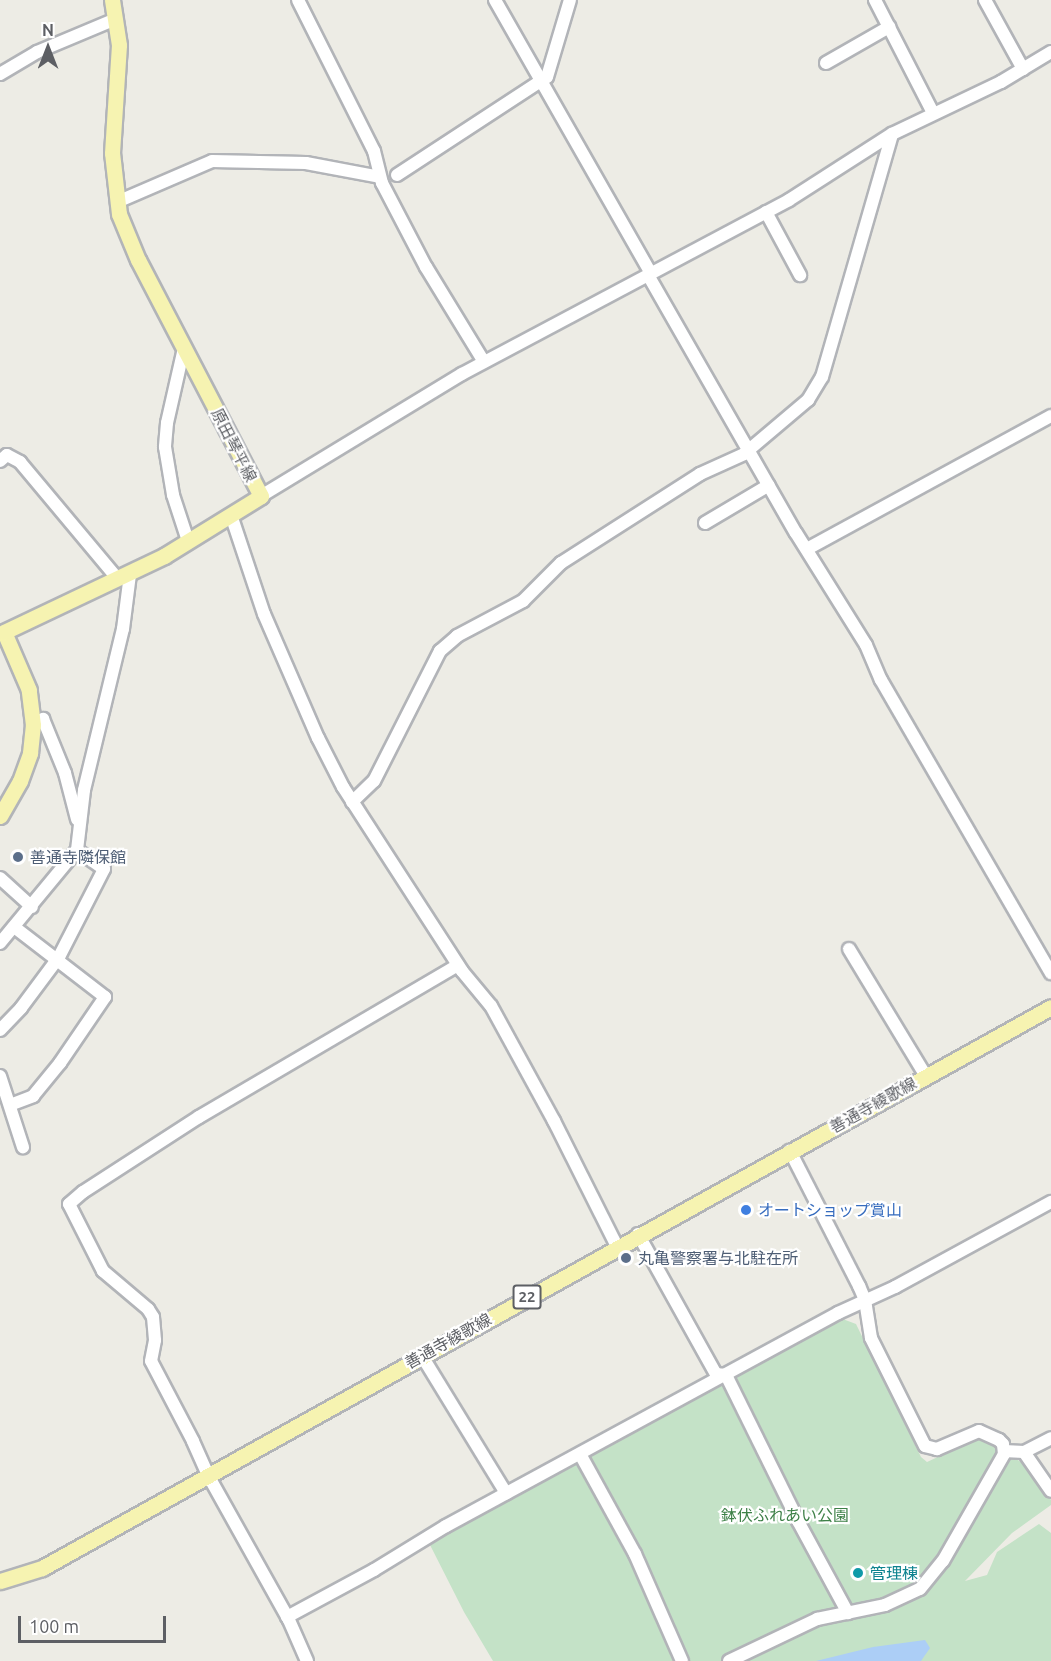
<!DOCTYPE html>
<html>
<head>
<meta charset="utf-8">
<style>
  body { margin:0 }
  #map { position:relative; width:1051px; height:1661px; overflow:hidden; background:#edece5; font-family:Ubuntu,"Noto Sans JP",sans-serif }
  div>[style] { position:absolute }
  .green>* { inset:0; background:#c4e2c7 }
  .water>* { inset:0; background:#accef6 }
  .roads { filter:drop-shadow(2px 0 #b2b4b8) drop-shadow(-2px 0 #b2b4b8) drop-shadow(0 2px #b2b4b8) drop-shadow(0 -2px #b2b4b8) }
  .minor>* { height:12px; margin:-6px; padding:0 6px; transform-origin:6px; border-radius:6px; background:#fff }
  .major>* { height:15px; margin:-7.5px; padding:0 7.5px; transform-origin:7.5px; border-radius:7.5px; background:#f6f3b1 }
  .dots>* { width:16px; height:16px; translate:-50% -50%; box-sizing:border-box; border:3px solid #fff; border-radius:50% }
  span { translate:-50% -50%; white-space:nowrap; text-align:center; line-height:1.15; -webkit-text-stroke:4.5px #fff; paint-order:stroke }
  .shield-label span { padding:2px 4px; background:#fff; border:2px solid; border-radius:4px; -webkit-text-stroke-width:0 }
  .shield-label { font-size:15px; color:#5d5f64; font-weight:700 }
  .street-label { font-size:16px; color:#5d5f64 }
  .service-label { font-size:16px; color:#4e5e75 }
  .left { translate:0 -50%; text-align:left }
  .shop-label { font-size:16px; color:#366cbe }
  .park-label { font-size:16px; color:#3e8148 }
  .culture-label { font-size:16px; color:#0d838f }
  .north { position:absolute; left:18px; top:18px; width:60px; height:60px; -webkit-text-stroke:4px #fff; paint-order:stroke; rotate:0deg; font-size:16px; font-weight:700; line-height:24px; text-align:center; color:#5d5f64 }
  .north::after { content:''; display:block; margin:auto; width:21px; height:27px; background:#5d5f64; clip-path:polygon(50% 0,100% 100%,50% 72%,0 100%) }
  .scale { position:absolute; left:18px; top:1616px; width:148px; height:27px; box-sizing:border-box; border:3px solid #5d5f64; border-top:0; padding-left:8px; font-size:18px; line-height:21px; white-space:nowrap; color:#5d5f64; -webkit-text-stroke:4px #fff; paint-order:stroke }
</style>
</head>
<body>
<div id="map">
  <div class="green">
    <i style="clip-path:polygon(840px 1318px,856px 1324px,921px 1457px,927px 1462px,979px 1438px,997px 1446px,1028px 1467px,1051px 1500px,1051px 1505px,1012px 1533px,965px 1581px,987px 1575px,997px 1552px,1039px 1524px,1051px 1533px,1051px 1661px,493px 1661px,464px 1612px,428px 1541px)"></i>
  </div>
  <div class="water">
    <i style="clip-path:polygon(925px 1640px,930px 1648px,921px 1661px,816px 1661px,873px 1647px)"></i>
  </div>
  <div class="roads">
    <div class="minor">
      <i style="left:298px;top:0;width:169px;rotate:63.3deg"></i>
      <i style="left:374px;top:151px;width:33px;rotate:76deg"></i>
      <i style="left:382px;top:183px;width:95px;rotate:62.4deg"></i>
      <i style="left:426px;top:267px;width:111px;rotate:58.6deg"></i>
      <i style="left:495px;top:0;width:315px;rotate:60.3deg"></i>
      <i style="left:875px;top:0;width:127px;rotate:62.8deg"></i>
      <i style="left:985px;top:0;width:79px;rotate:61.2deg"></i>
      <i style="left:826px;top:63px;width:73px;rotate:-29.7deg"></i>
      <i style="left:0;top:74px;width:43px;rotate:-30.7deg"></i>
      <i style="left:37px;top:52px;width:86px;rotate:-22.7deg"></i>
      <i style="left:397px;top:175px;width:179px;rotate:-33.2deg"></i>
      <i style="left:547px;top:77px;width:80px;rotate:-73.4deg"></i>
      <i style="left:117px;top:202px;width:103px;rotate:-23.3deg"></i>
      <i style="left:212px;top:161px;width:94px;rotate:1.2deg"></i>
      <i style="left:306px;top:163px;width:75px;rotate:10.7deg"></i>
      <i style="left:766px;top:212px;width:72px;rotate:61.6deg"></i>
      <i style="left:648px;top:275px;width:297px;rotate:60.2deg"></i>
      <i style="left:796px;top:533px;width:132px;rotate:58deg"></i>
      <i style="left:866px;top:645px;width:38px;rotate:67deg"></i>
      <i style="left:881px;top:680px;width:339px;rotate:59.9deg"></i>
      <i style="left:184px;top:348px;width:77px;rotate:102.8deg"></i>
      <i style="left:167px;top:423px;width:24px;rotate:95deg"></i>
      <i style="left:165px;top:447px;width:49px;rotate:80.5deg"></i>
      <i style="left:173px;top:495px;width:48px;rotate:71.9deg"></i>
      <i style="left:0;top:461px;width:9px;rotate:-41deg"></i>
      <i style="left:7px;top:455px;width:15px;rotate:28deg"></i>
      <i style="left:20px;top:462px;width:153px;rotate:50.1deg"></i>
      <i style="left:261px;top:496px;width:235px;rotate:-31.3deg"></i>
      <i style="left:462px;top:374px;width:370px;rotate:-28deg"></i>
      <i style="left:789px;top:200px;width:122px;rotate:-32.7deg"></i>
      <i style="left:892px;top:134px;width:121px;rotate:-25.5deg"></i>
      <i style="left:1001px;top:82px;width:58px;rotate:-31deg"></i>
      <i style="left:231px;top:515px;width:104px;rotate:71.6deg"></i>
      <i style="left:264px;top:614px;width:135px;rotate:66.5deg"></i>
      <i style="left:318px;top:738px;width:55px;rotate:63deg"></i>
      <i style="left:343px;top:787px;width:219px;rotate:57.1deg"></i>
      <i style="left:462px;top:971px;width:45px;rotate:50.4deg"></i>
      <i style="left:491px;top:1006px;width:131px;rotate:61.3deg"></i>
      <i style="left:554px;top:1121px;width:140px;rotate:63.3deg"></i>
      <i style="left:705px;top:523px;width:74px;rotate:-30.7deg"></i>
      <i style="left:807px;top:549px;width:278px;rotate:-28.6deg"></i>
      <i style="left:33px;top:725px;width:12px;rotate:-31deg"></i>
      <i style="left:43px;top:719px;width:58px;rotate:67.8deg"></i>
      <i style="left:65px;top:773px;width:48px;rotate:75.4deg"></i>
      <i style="left:352px;top:802px;width:30px;rotate:-44deg"></i>
      <i style="left:374px;top:781px;width:146px;rotate:-63.1deg"></i>
      <i style="left:440px;top:651px;width:23px;rotate:-41deg"></i>
      <i style="left:457px;top:636px;width:75px;rotate:-27.9deg"></i>
      <i style="left:523px;top:601px;width:54px;rotate:-45deg"></i>
      <i style="left:561px;top:563px;width:165px;rotate:-32.6deg"></i>
      <i style="left:700px;top:474px;width:48px;rotate:-24.4deg"></i>
      <i style="left:744px;top:454px;width:84px;rotate:-40.2deg"></i>
      <i style="left:808px;top:400px;width:27px;rotate:-59deg"></i>
      <i style="left:822px;top:377px;width:253px;rotate:-73.9deg"></i>
      <i style="left:0;top:878px;width:43px;rotate:42.2deg"></i>
      <i style="left:0;top:943px;width:121px;rotate:-50.4deg"></i>
      <i style="left:77px;top:850px;width:60px;rotate:-83.3deg"></i>
      <i style="left:84px;top:790px;width:166px;rotate:-76.4deg"></i>
      <i style="left:123px;top:629px;width:55px;rotate:-82.7deg"></i>
      <i style="left:849px;top:949px;width:149px;rotate:58.8deg"></i>
      <i style="left:0;top:1030px;width:30px;rotate:-46deg"></i>
      <i style="left:21px;top:1008px;width:64px;rotate:-53.3deg"></i>
      <i style="left:59px;top:957px;width:99px;rotate:-62.9deg"></i>
      <i style="left:104px;top:869px;width:33px;rotate:-145deg"></i>
      <i style="left:0;top:1076px;width:75px;rotate:72.1deg"></i>
      <i style="left:10px;top:1105px;width:25px;rotate:-21deg"></i>
      <i style="left:33px;top:1096px;width:43px;rotate:-50.7deg"></i>
      <i style="left:60px;top:1063px;width:80px;rotate:-55.7deg"></i>
      <i style="left:105px;top:997px;width:115px;rotate:-142.4deg"></i>
      <i style="left:638px;top:1234px;width:160px;rotate:60.9deg"></i>
      <i style="left:716px;top:1374px;width:10px;rotate:6deg"></i>
      <i style="left:422px;top:1356px;width:161px;rotate:58.5deg"></i>
      <i style="left:726px;top:1375px;width:163px;rotate:63.7deg"></i>
      <i style="left:798px;top:1521px;width:105px;rotate:61.5deg"></i>
      <i style="left:1004px;top:1451px;width:20px;rotate:3deg"></i>
      <i style="left:1024px;top:1452px;width:30px;rotate:-27deg"></i>
      <i style="left:1024px;top:1452px;width:47px;rotate:55.3deg"></i>
      <i style="left:580px;top:1454px;width:114px;rotate:61.2deg"></i>
      <i style="left:635px;top:1554px;width:117px;rotate:66.3deg"></i>
      <i style="left:287px;top:1617px;width:99px;rotate:-28.4deg"></i>
      <i style="left:374px;top:1570px;width:84px;rotate:-31.4deg"></i>
      <i style="left:446px;top:1526px;width:446px;rotate:-28.5deg"></i>
      <i style="left:838px;top:1313px;width:63px;rotate:-24.5deg"></i>
      <i style="left:895px;top:1287px;width:178px;rotate:-28.6deg"></i>
      <i style="left:307px;top:1661px;width:45px;rotate:-113.7deg"></i>
      <i style="left:289px;top:1620px;width:166px;rotate:-119.2deg"></i>
      <i style="left:208px;top:1475px;width:37px;rotate:-114deg"></i>
      <i style="left:193px;top:1441px;width:90px;rotate:-117.7deg"></i>
      <i style="left:151px;top:1361px;width:21px;rotate:-79deg"></i>
      <i style="left:155px;top:1340px;width:23px;rotate:-95deg"></i>
      <i style="left:153px;top:1317px;width:9px;rotate:-122deg"></i>
      <i style="left:148px;top:1309px;width:59px;rotate:-139.8deg"></i>
      <i style="left:103px;top:1271px;width:75px;rotate:-116.9deg"></i>
      <i style="left:69px;top:1204px;width:18px;rotate:-41deg"></i>
      <i style="left:83px;top:1192px;width:138px;rotate:-32.9deg"></i>
      <i style="left:199px;top:1117px;width:300px;rotate:-30.4deg"></i>
      <i style="left:729px;top:1661px;width:98px;rotate:-25.5deg"></i>
      <i style="left:817px;top:1619px;width:69px;rotate:-11.6deg"></i>
      <i style="left:885px;top:1605px;width:38px;rotate:-25deg"></i>
      <i style="left:920px;top:1589px;width:36px;rotate:-51deg"></i>
      <i style="left:943px;top:1561px;width:123px;rotate:-60.3deg"></i>
      <i style="left:1004px;top:1454px;width:10px;rotate:-96deg"></i>
      <i style="left:1003px;top:1444px;width:6px;rotate:-135deg"></i>
      <i style="left:999px;top:1440px;width:22px;rotate:-156deg"></i>
      <i style="left:979px;top:1431px;width:46px;rotate:156.8deg"></i>
      <i style="left:937px;top:1449px;width:12px;rotate:-166deg"></i>
      <i style="left:925px;top:1446px;width:121px;rotate:-116.6deg"></i>
      <i style="left:871px;top:1338px;width:38px;rotate:-99deg"></i>
      <i style="left:865px;top:1300px;width:15px;rotate:-113deg"></i>
      <i style="left:859px;top:1286px;width:152px;rotate:-117.1deg"></i>
    </div>
    <div class="major">
      <i style="left:0;top:816px;width:40px;rotate:-60.3deg"></i>
      <i style="left:20px;top:781px;width:30px;rotate:-70deg"></i>
      <i style="left:30px;top:753px;width:28px;rotate:-84deg"></i>
      <i style="left:33px;top:725px;width:35px;rotate:-97deg"></i>
      <i style="left:29px;top:690px;width:63px;rotate:-113.3deg"></i>
      <i style="left:4px;top:632px;width:177px;rotate:-25.4deg"></i>
      <i style="left:164px;top:556px;width:114px;rotate:-31.7deg"></i>
      <i style="left:261px;top:496px;width:266px;rotate:-117.5deg"></i>
      <i style="left:138px;top:260px;width:50px;rotate:-112.4deg"></i>
      <i style="left:119px;top:214px;width:61px;rotate:-96.5deg"></i>
      <i style="left:112px;top:153px;width:108px;rotate:-86.3deg"></i>
      <i style="left:119px;top:45px;width:46px;rotate:-98.8deg"></i>
      <i style="left:0;top:1581px;width:44px;rotate:-17.2deg"></i>
      <i style="left:42px;top:1568px;width:1154px;rotate:-29.07deg"></i>
    </div>
  </div>
  <div class="dots">
    <i style="left:18px;top:857px;background:#5c6f8a"></i>
    <i style="left:746px;top:1210px;background:#3f7fe0"></i>
    <i style="left:626px;top:1258px;background:#5c6f8a"></i>
    <i style="left:858px;top:1573px;background:#0f9aa8"></i>
  </div>
  <div class="shield-label">
    <span style="left:527px;top:1297px">22</span>
  </div>
  <div class="street-label">
    <span style="left:234px;top:445px;rotate:63deg">原田琴平線</span>
    <span style="left:873px;top:1105px;rotate:-29deg">善通寺綾歌線</span>
    <span style="left:448px;top:1341px;rotate:-29deg">善通寺綾歌線</span>
  </div>
  <div class="service-label">
    <span class="left" style="left:30px;top:857px">善通寺隣保館</span>
    <span class="left" style="left:638px;top:1258px">丸亀警察署与北駐在所</span>
  </div>
  <div class="shop-label">
    <span class="left" style="left:758px;top:1210px">オートショップ賞山</span>
  </div>
  <div class="park-label">
    <span style="left:785px;top:1515px">鉢伏ふれあい公園</span>
  </div>
  <div class="culture-label">
    <span class="left" style="left:870px;top:1573px">管理棟</span>
  </div>
  <div class="north">N</div>
  <div class="scale">100 m</div>
</div>
</body>
</html>
